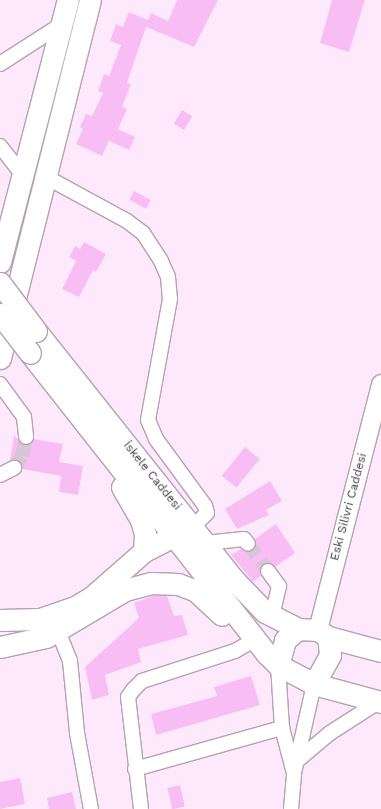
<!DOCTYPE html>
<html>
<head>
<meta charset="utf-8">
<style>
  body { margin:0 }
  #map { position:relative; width:381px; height:809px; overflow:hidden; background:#fee9fc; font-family:"Work Sans",sans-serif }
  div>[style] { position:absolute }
  .building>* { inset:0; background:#f8bef4; transform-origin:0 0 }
  .minor-tunnel>* { height:14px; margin-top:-7px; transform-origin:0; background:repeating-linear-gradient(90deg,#d8c6d6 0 14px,transparent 0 21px) }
  .roads { filter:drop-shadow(1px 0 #b5a1b3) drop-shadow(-1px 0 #b5a1b3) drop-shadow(0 1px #b5a1b3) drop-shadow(0 -1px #b5a1b3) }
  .minor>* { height:14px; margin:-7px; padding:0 7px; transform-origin:7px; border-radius:7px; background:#fff }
  .major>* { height:18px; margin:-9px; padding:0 9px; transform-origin:9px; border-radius:9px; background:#fff }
  .highway>* { height:21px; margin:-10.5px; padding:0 10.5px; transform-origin:10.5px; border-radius:10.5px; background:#fff }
  .bridges { filter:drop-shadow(1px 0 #b5a1b3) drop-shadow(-1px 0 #b5a1b3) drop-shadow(0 1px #b5a1b3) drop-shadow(0 -1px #b5a1b3) }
  .highway-bridge>* { height:21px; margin:-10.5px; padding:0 10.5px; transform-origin:10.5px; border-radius:10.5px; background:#fff }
  span { translate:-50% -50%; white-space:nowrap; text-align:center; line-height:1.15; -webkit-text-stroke:4px #fff; paint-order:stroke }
  .street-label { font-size:12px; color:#40383f }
</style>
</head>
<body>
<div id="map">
  <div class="building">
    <i style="clip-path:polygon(177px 0,218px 0,194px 47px,146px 27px,127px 83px,131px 84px,122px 107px,127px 109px,118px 129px,135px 137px,129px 150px,109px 141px,102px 156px,76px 144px,83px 129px,80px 127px,86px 114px,92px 116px,103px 93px,98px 91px,104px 74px,109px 76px,121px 45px,110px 41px,116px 24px,123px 27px,129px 12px,148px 20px,151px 13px,168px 21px)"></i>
    <i style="clip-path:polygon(332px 0,365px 0,349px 52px,320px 43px)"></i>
    <i style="left:182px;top:110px;width:12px;height:16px;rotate:31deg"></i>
    <i style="left:134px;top:191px;width:19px;height:10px;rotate:28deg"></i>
    <i style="clip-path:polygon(84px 242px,106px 254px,96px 272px,93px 270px,79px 297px,62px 289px,76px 261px,69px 257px,75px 246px,80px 249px)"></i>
    <i style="clip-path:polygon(14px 435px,23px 445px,31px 444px,34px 439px,63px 444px,59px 462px,83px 466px,78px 495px,59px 492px,61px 476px,22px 469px,19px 461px,10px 461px)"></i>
    <i style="left:245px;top:447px;width:19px;height:37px;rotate:39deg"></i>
    <i style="clip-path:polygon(270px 481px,282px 501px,266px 510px,269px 515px,237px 529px,225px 509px)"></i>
    <i style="clip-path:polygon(276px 524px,295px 553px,275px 567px,271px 563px,263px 564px,260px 568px,261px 576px,253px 582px,231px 555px,241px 549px,245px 552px,253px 551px,255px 539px)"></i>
    <i style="clip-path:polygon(155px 595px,167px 596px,174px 616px,182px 615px,188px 635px,138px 649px,141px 662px,105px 675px,109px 695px,92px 700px,85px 667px,139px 618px,134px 603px)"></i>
    <i style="clip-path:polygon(251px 676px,260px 705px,156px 735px,151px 714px,217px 696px,214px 687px)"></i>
    <i style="clip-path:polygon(20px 778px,25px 804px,0 809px,0 782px)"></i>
    <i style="left:180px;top:785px;width:22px;height:13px;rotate:77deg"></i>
    <i style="clip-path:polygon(72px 792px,76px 809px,49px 809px,47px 798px)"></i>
  </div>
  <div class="minor-tunnel">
    <i style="left:14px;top:468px;width:14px;rotate:-56deg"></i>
    <i style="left:22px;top:456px;width:19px;rotate:-78deg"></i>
    <i style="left:248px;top:544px;width:34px;rotate:53deg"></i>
  </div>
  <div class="roads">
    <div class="minor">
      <i style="left:0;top:64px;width:74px;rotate:-32.8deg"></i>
      <i style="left:0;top:146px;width:37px;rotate:52deg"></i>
      <i style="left:46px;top:177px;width:92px;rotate:28.5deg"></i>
      <i style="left:127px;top:221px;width:20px;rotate:37deg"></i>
      <i style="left:143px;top:233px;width:33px;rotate:57deg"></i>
      <i style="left:161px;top:261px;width:17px;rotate:66deg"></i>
      <i style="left:168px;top:277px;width:22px;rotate:85deg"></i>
      <i style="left:170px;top:299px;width:123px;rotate:100.3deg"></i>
      <i style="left:148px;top:420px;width:21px;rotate:67deg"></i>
      <i style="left:156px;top:439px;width:83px;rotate:53.8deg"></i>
      <i style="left:205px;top:506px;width:7px;rotate:74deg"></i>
      <i style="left:207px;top:513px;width:20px;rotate:135deg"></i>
      <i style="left:0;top:384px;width:41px;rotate:54deg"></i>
      <i style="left:24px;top:417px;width:20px;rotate:84deg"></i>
      <i style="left:0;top:475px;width:16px;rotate:-27deg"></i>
      <i style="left:205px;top:543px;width:39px;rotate:-6deg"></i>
      <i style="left:244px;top:539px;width:6px;rotate:51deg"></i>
      <i style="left:268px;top:571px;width:19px;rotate:54deg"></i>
      <i style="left:279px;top:586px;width:32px;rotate:103deg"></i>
      <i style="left:58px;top:631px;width:32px;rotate:68deg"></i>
      <i style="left:70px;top:661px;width:72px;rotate:84.4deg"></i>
      <i style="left:77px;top:733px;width:77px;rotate:79.6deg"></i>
      <i style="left:278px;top:665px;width:63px;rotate:86.4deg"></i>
      <i style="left:282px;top:728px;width:47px;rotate:75.1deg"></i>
      <i style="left:298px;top:760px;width:42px;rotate:-40.2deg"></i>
      <i style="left:330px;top:733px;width:59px;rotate:-32.6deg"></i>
      <i style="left:135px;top:769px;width:153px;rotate:-15.6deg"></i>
      <i style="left:141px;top:809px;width:113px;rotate:-96.6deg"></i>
      <i style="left:128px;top:697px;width:9px;rotate:-54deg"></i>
      <i style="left:133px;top:690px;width:13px;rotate:-45deg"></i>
      <i style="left:142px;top:681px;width:98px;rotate:-17.9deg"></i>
      <i style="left:235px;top:651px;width:22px;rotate:-30deg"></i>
      <i style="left:291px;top:809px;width:36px;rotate:-85deg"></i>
      <i style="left:294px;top:773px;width:91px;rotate:-77.3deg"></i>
    </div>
    <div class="major">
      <i style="left:318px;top:630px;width:254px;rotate:-75.6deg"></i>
    </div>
    <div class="highway">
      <i style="left:0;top:262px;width:271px;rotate:-75.5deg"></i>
      <i style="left:36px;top:331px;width:321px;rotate:51.5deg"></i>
      <i style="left:236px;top:582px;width:42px;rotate:46deg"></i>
      <i style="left:265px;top:612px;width:37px;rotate:27deg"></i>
      <i style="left:298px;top:629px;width:20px;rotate:3deg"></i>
      <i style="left:318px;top:630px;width:12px;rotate:35deg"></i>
      <i style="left:328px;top:637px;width:55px;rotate:14.8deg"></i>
      <i style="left:30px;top:353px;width:383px;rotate:51.8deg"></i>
      <i style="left:267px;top:654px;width:16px;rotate:45deg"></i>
      <i style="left:278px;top:665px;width:41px;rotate:27.8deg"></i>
      <i style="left:314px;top:684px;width:69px;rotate:15deg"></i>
      <i style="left:0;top:358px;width:369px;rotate:-75.9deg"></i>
      <i style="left:122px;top:487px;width:38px;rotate:60deg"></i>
      <i style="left:141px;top:520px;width:15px;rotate:74deg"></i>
      <i style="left:145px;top:534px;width:17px;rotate:93deg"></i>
      <i style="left:0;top:620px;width:40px;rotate:-1.4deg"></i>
      <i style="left:40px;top:619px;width:37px;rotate:-19deg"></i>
      <i style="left:75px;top:607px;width:21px;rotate:-31deg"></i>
      <i style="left:93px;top:596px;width:68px;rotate:-41.4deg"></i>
      <i style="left:144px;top:551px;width:47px;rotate:-26.6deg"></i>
      <i style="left:0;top:647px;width:47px;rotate:-12.3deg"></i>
      <i style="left:46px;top:637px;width:92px;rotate:-30.7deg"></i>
      <i style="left:125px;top:590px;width:27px;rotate:-15deg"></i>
      <i style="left:151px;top:583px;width:27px;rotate:2deg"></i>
      <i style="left:178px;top:584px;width:19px;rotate:21deg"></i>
      <i style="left:196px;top:591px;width:35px;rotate:43deg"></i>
      <i style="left:278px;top:665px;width:26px;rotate:-74deg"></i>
      <i style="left:285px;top:640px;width:17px;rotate:-40deg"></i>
      <i style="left:314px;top:684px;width:33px;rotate:-61deg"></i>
      <i style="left:330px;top:655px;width:18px;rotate:-96deg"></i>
    </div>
  </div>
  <div class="bridges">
    <div class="highway-bridge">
      <i style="left:0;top:283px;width:60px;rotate:53.1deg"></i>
      <i style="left:0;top:314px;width:49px;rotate:52.4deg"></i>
    </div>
  </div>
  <div class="street-label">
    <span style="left:152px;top:476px;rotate:51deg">İskele Caddesi</span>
    <span style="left:349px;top:507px;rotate:-75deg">Eski Silivri Caddesi</span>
  </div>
</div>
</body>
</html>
